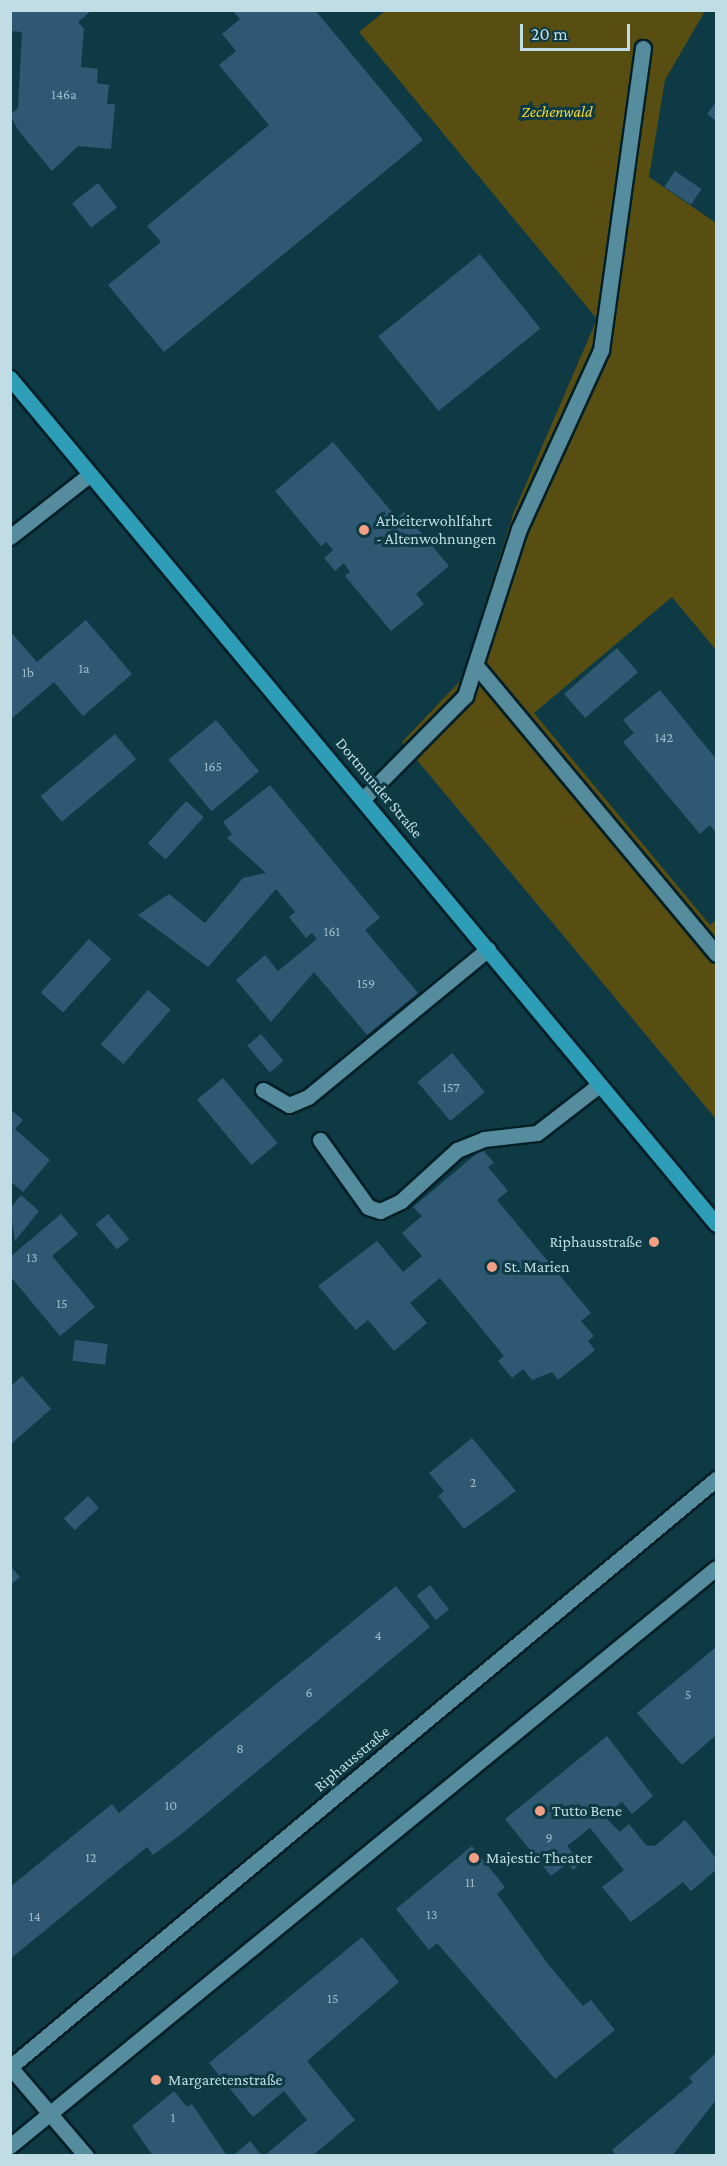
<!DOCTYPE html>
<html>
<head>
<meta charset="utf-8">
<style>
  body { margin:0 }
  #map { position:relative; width:727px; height:2166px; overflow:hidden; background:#0d3a45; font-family:"Crimson Pro",serif }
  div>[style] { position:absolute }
  .green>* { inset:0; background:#584e12 }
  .building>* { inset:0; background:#2f5973; transform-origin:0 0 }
  .roads { filter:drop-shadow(2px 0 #021f27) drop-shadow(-2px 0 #021f27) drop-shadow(0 2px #021f27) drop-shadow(0 -2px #021f27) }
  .minor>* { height:15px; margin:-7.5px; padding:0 7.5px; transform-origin:7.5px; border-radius:7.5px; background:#558d9e }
  .major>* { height:15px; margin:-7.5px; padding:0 7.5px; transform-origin:7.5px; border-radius:7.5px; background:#2e9eb8 }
  .dots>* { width:16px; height:16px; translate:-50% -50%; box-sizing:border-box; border:3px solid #0d3a45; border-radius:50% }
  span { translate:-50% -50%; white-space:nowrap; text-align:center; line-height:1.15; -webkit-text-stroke:6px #0d3a45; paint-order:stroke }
  .number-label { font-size:14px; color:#9cbbc8 }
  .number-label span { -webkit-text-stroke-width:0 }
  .park-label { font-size:16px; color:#f6d932; font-style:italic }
  .poi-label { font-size:16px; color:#c0dce4 }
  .left { translate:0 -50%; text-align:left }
  .right { translate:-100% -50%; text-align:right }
  .street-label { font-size:16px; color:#c0dce4 }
  .frame { position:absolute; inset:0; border:12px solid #c0dce4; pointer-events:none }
  .scale { position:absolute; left:520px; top:24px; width:110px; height:27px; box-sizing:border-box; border:3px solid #c0dce4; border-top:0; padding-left:8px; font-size:18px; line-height:21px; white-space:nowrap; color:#c0dce4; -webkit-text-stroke:4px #0d3a45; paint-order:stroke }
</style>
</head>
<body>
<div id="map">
  <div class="green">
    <i style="clip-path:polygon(385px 11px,705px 11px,665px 80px,649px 177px,716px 223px,716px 650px,672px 597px,534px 713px,710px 925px,716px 920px,716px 1119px,402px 742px,461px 680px,513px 514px,597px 319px,359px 32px)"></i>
  </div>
  <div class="building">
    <i style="clip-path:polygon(10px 10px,92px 10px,78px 22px,84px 29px,81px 67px,98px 69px,97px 83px,109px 85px,107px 104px,115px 104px,111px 149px,78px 146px,52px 171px,18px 130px,10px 115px,18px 108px,22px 32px,10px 31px)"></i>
    <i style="clip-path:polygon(232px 10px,315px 10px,423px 140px,164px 352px,108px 285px,161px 242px,147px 226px,269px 125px,219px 65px,236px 51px,222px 34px,240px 19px)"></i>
    <i style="clip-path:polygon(716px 102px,716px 121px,707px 114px)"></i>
    <i style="left:675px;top:171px;width:32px;height:19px;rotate:34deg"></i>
    <i style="left:98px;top:183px;width:31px;height:33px;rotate:52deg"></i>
    <i style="left:480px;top:254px;width:96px;height:131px;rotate:51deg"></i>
    <i style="clip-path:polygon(333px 442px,397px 518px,404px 512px,449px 566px,416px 594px,424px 604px,391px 631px,345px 576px,350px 572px,344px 563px,335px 571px,324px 558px,333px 550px,326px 542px,321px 546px,275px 491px)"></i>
    <i style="clip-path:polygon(86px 620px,132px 674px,83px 716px,54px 682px,10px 720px,10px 631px,37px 662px)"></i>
    <i style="left:617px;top:648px;width:32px;height:70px;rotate:49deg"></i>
    <i style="clip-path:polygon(660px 690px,716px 759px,716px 833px,710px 825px,700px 834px,623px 742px,634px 733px,623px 720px)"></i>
    <i style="left:216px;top:720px;width:67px;height:62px;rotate:50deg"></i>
    <i style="left:115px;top:734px;width:33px;height:97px;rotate:50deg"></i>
    <i style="clip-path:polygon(270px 785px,380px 918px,365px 930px,418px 993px,367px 1035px,314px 972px,271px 1022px,236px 980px,265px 955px,278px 971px,317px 939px,312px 933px,306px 938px,289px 917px,295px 912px,276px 889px,208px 967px,138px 915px,169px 894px,205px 923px,243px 878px,266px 873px,227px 838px,232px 834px,223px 822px)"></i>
    <i style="left:186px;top:801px;width:24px;height:57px;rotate:42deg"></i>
    <i style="left:89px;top:939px;width:30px;height:72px;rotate:42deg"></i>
    <i style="left:148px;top:990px;width:30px;height:72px;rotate:41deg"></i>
    <i style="left:261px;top:1034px;width:35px;height:18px;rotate:50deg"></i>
    <i style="left:452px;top:1053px;width:51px;height:45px;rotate:50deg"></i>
    <i style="left:223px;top:1078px;width:85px;height:34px;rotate:50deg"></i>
    <i style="clip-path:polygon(10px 1109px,23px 1120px,15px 1129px,50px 1160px,23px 1192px,10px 1181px)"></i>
    <i style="clip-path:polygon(482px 1149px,494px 1163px,488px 1167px,508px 1191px,497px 1200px,591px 1313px,581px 1321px,594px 1336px,588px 1341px,595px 1350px,558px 1380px,552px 1372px,532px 1380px,523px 1369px,512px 1378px,498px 1361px,504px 1356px,440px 1278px,410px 1303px,427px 1323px,394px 1351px,368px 1320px,356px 1330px,318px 1286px,377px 1241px,403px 1272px,422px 1256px,402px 1233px,422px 1216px,413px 1207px)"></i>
    <i style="clip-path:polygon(21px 1195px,39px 1211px,15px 1241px,10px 1209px)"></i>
    <i style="clip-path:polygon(61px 1214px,78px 1234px,52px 1256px,95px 1307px,60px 1336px,10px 1276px,10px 1257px)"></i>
    <i style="left:108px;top:1214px;width:33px;height:16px;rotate:50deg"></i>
    <i style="left:75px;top:1340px;width:33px;height:21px;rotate:7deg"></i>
    <i style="clip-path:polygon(22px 1376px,51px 1409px,10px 1445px,10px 1387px)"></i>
    <i style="clip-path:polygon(472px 1438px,516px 1491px,464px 1529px,438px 1496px,444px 1491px,429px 1473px)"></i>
    <i style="left:88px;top:1496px;width:16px;height:33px;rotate:47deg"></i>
    <i style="clip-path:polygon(10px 1566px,20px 1577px,10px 1585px)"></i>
    <i style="left:430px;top:1585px;width:31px;height:17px;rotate:52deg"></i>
    <i style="clip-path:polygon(396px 1586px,430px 1627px,184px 1832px,153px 1855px,147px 1847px,10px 1959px,10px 1887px,112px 1804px,119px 1813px)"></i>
    <i style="clip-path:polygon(716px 1647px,716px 1735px,682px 1765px,637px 1713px)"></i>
    <i style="clip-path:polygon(607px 1736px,653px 1796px,632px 1814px,622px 1802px,605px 1816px,611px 1823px,620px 1832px,629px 1824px,646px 1845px,655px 1846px,685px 1820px,716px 1858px,716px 1870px,691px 1891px,683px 1882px,631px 1922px,602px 1887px,624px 1870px,590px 1828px,567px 1846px,581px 1863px,573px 1870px,568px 1863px,551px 1876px,505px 1819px)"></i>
    <i style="clip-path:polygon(472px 1846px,505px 1887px,497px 1894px,548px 1964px,583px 2006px,591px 2000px,615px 2030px,555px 2079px,437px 1943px,429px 1950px,396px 1909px)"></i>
    <i style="clip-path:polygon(362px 1937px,399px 1982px,307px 2061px,355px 2120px,312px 2156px,264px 2156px,307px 2120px,284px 2091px,253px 2117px,209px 2063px)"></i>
    <i style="clip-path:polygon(715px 2054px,716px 2100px,672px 2156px,616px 2156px,612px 2150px,693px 2082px,689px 2078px)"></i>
    <i style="clip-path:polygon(174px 2091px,187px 2107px,192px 2104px,227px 2156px,153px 2156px,132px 2126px)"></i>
    <i style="clip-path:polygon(250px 2141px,262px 2156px,233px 2156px)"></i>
  </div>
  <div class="roads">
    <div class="minor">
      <i style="left:10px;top:537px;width:100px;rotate:-38.1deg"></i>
      <i style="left:478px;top:668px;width:372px;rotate:50.2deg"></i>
      <i style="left:364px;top:798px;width:144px;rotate:-45.3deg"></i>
      <i style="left:465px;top:696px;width:176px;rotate:-72.1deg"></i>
      <i style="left:519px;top:529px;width:197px;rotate:-65.4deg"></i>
      <i style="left:601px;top:350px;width:305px;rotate:-82.1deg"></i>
      <i style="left:263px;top:1090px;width:30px;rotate:30deg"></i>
      <i style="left:289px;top:1105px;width:21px;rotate:-23deg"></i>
      <i style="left:308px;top:1097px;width:233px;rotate:-39.4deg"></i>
      <i style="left:320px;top:1140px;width:82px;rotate:54.4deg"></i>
      <i style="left:368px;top:1207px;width:13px;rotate:18deg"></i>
      <i style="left:380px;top:1211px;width:23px;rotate:-25deg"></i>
      <i style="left:401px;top:1201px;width:76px;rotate:-42.3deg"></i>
      <i style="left:457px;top:1150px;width:29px;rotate:-22deg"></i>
      <i style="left:484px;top:1139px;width:53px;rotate:-6.5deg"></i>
      <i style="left:537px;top:1133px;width:78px;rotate:-37.7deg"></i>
      <i style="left:10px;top:2067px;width:919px;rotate:-39.79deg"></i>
      <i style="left:10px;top:2067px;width:117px;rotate:49.5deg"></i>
      <i style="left:10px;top:2146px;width:912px;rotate:-39.31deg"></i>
    </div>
    <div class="major">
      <i style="left:10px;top:378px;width:1102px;rotate:50.15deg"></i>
    </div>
  </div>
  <div class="dots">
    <i style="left:364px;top:530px;background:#f39f84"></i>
    <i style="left:654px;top:1242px;background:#f39f84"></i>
    <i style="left:492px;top:1267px;background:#f39f84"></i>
    <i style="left:540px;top:1811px;background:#f39f84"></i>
    <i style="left:474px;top:1858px;background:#f39f84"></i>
    <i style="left:156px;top:2080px;background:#f39f84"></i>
  </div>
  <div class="number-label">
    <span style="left:64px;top:94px">146a</span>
    <span style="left:84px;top:668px">1a</span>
    <span style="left:28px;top:672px">1b</span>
    <span style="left:664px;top:737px">142</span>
    <span style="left:213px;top:766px">165</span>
    <span style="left:332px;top:931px">161</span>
    <span style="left:366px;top:983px">159</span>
    <span style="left:451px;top:1087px">157</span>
    <span style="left:32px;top:1257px">13</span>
    <span style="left:62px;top:1303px">15</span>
    <span style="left:473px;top:1482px">2</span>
    <span style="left:378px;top:1635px">4</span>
    <span style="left:309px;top:1692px">6</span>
    <span style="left:688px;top:1694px">5</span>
    <span style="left:240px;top:1748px">8</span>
    <span style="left:171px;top:1805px">10</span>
    <span style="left:549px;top:1837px">9</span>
    <span style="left:91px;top:1857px">12</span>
    <span style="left:470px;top:1882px">11</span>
    <span style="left:432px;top:1914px">13</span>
    <span style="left:35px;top:1916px">14</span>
    <span style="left:333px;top:1998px">15</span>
    <span style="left:173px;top:2117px">1</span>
  </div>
  <div class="park-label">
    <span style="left:557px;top:112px">Zechenwald</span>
  </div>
  <div class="poi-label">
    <span class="left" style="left:376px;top:530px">Arbeiterwohlfahrt<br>- Altenwohnungen</span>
    <span class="right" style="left:642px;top:1242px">Riphausstraße</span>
    <span class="left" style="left:504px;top:1267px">St. Marien</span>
    <span class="left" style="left:552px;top:1811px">Tutto Bene</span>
    <span class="left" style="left:486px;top:1858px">Majestic Theater</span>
    <span class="left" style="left:168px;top:2080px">Margaretenstraße</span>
  </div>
  <div class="street-label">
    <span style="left:379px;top:788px;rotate:50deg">Dortmunder Straße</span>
    <span style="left:352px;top:1759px;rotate:-40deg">Riphausstraße</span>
  </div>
  <div class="frame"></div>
  <div class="scale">20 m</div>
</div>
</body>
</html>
